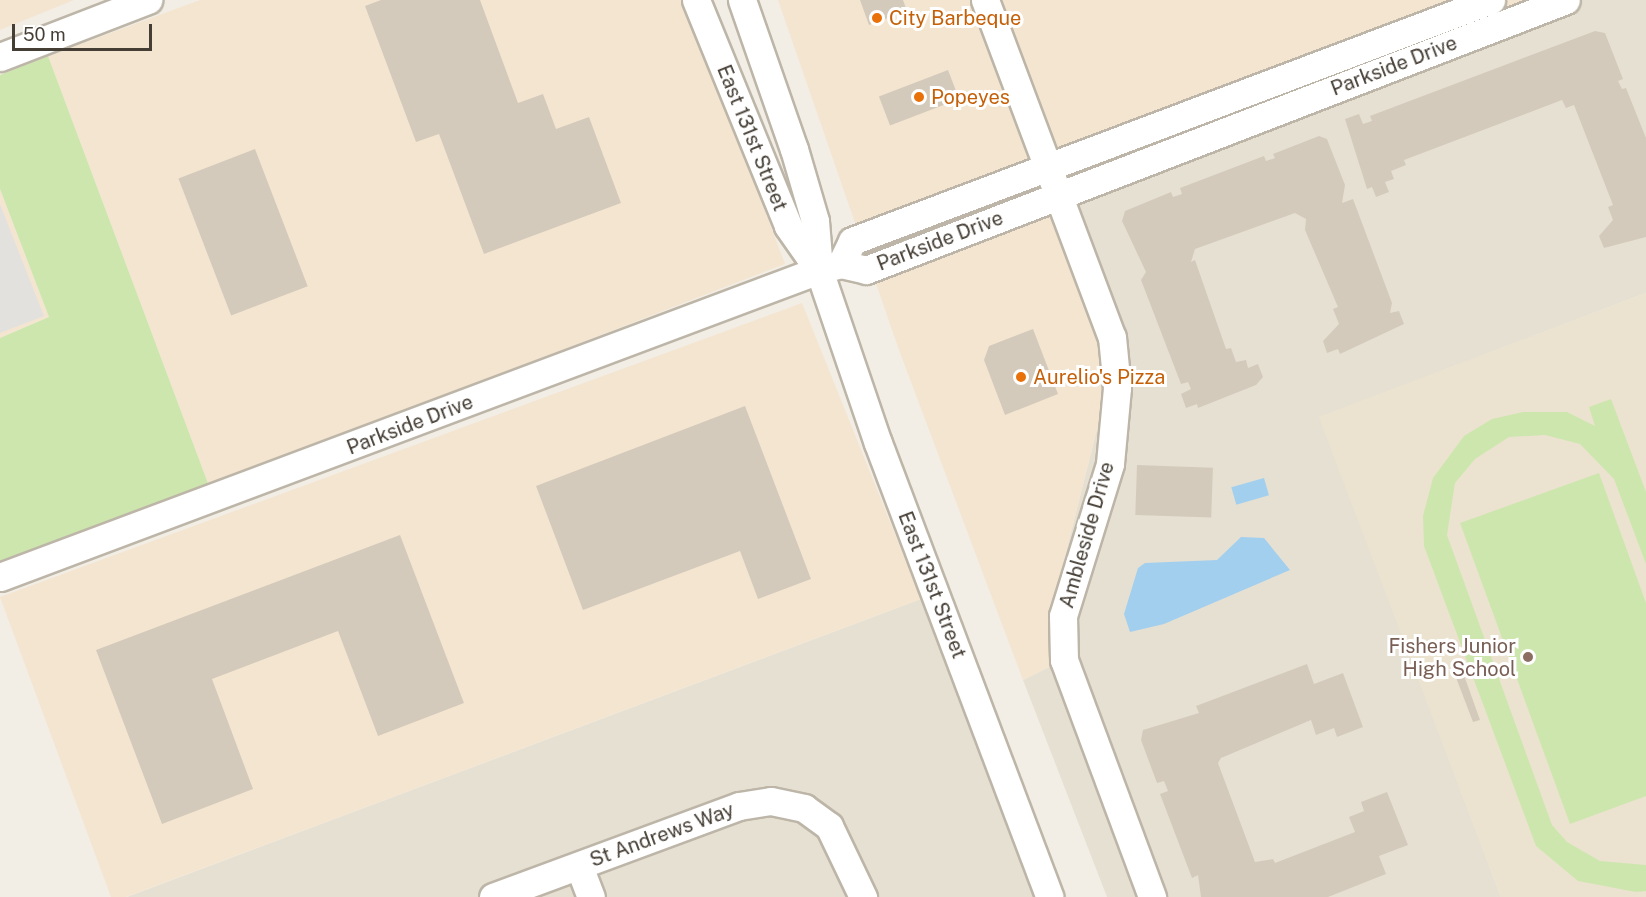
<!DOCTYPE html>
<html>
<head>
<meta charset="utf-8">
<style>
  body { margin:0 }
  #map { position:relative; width:1646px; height:897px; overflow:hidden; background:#f2eee5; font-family:"Public Sans",sans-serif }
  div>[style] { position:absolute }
  .residential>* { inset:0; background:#e6e0d3 }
  .commercial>* { inset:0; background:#f4e5d0 }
  .education>* { inset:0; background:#ebe3cf }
  .green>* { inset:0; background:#cde6ae }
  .parking>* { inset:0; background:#e3e1dd }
  .water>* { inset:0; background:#a2cfee; transform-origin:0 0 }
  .building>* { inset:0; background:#d4cabb; transform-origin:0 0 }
  .roads { filter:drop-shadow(2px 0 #bdb6a8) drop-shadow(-2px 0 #bdb6a8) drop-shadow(0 2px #bdb6a8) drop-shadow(0 -2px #bdb6a8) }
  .minor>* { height:27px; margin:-13.5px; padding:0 13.5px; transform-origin:13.5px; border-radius:13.5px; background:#fff }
  .dots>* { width:16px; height:16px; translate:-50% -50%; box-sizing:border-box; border:3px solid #fff; border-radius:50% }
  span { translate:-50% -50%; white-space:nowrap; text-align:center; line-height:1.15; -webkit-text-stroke:6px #fff; paint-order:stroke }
  .food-label { font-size:20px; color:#c56008 }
  .left { translate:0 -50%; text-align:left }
  .street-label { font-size:20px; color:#453e35 }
  .education-label { font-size:20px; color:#785e54 }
  .right { translate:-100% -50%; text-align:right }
  .scale { position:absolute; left:12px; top:24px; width:140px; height:27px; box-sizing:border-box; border:3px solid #453e35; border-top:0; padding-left:8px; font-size:18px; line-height:21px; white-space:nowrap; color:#453e35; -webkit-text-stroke:4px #fff; paint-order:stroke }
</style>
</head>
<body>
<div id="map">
  <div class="residential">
    <i style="clip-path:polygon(1528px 0,1646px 0,1646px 293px,1320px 417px,1501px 897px,1107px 897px,1023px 680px,1057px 663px,1054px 600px,1103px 405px,1040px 183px)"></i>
    <i style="clip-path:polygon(921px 599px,1035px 897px,127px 897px)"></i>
  </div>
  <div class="commercial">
    <i style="clip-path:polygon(0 0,74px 0,0 30px)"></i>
    <i style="clip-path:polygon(200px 0,685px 0,785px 264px,209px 486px,48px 56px)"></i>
    <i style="clip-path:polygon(778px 0,1528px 0,1040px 183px,1102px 355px,1103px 405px,1054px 600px,1057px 663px,1023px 680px,899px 350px)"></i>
    <i style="clip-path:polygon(0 189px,49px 317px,0 338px)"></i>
    <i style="clip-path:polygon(802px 303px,921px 599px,126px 897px,111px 897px,0 597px)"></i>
  </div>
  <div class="education">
    <i style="clip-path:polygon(1646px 293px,1646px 897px,1501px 897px,1319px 417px)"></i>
  </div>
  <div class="green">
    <i style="clip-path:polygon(48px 56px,209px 486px,0 561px,0 338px,49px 317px,0 189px,0 75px)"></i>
    <i style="clip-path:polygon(1611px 399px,1646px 492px,1646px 564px,1614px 479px,1580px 444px,1545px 435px,1509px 437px,1475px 459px,1455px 483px,1447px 535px,1552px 825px,1567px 842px,1600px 861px,1646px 865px,1646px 891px,1636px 892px,1578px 881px,1536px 846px,1424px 546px,1423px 516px,1433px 478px,1464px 436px,1492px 419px,1523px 412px,1567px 412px,1595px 426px,1589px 407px)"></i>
    <i style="clip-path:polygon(1599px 473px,1646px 603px,1646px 796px,1570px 824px,1460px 523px)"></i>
  </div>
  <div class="parking">
    <i style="clip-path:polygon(0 204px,44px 316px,0 333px)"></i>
  </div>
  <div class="water">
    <i style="left:1264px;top:478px;width:18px;height:34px;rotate:74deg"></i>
    <i style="clip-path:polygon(1241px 537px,1264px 538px,1290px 570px,1164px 624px,1130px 632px,1124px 614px,1138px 568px,1145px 563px,1217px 560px)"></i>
  </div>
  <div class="building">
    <i style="clip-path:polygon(381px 0,480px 0,518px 103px,543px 94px,556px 129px,589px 117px,621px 203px,484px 254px,439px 134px,416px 142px,365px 6px)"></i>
    <i style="clip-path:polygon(860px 0,903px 0,907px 11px,869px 25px)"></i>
    <i style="clip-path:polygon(1595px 31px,1605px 33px,1623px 79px,1618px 81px,1622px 89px,1626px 88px,1646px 138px,1646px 237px,1604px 248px,1599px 236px,1613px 220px,1608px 207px,1613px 205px,1574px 105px,1566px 108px,1562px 100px,1404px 160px,1406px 165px,1391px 171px,1394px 179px,1385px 182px,1389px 192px,1376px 197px,1372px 187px,1367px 189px,1345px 119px,1359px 114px,1363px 124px,1372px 121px,1370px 116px)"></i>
    <i style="left:948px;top:70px;width:31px;height:74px;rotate:69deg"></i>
    <i style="clip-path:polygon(1319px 136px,1327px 139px,1345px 185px,1342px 203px,1353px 199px,1392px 303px,1390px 313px,1399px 311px,1404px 324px,1340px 354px,1338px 349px,1327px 353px,1323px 341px,1339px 324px,1333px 309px,1338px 307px,1305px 230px,1306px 219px,1295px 213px,1195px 249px,1191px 262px,1195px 260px,1226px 349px,1231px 348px,1236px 362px,1246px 360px,1248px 368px,1258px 364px,1263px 377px,1256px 385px,1198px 408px,1197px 404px,1186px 408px,1181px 394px,1191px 389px,1188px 382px,1181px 384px,1141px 280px,1146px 272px,1122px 221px,1125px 211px,1171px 192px,1173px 197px,1182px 194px,1180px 188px,1264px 156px,1266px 161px,1275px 158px,1273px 154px)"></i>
    <i style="left:255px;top:149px;width:147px;height:82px;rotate:69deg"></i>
    <i style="clip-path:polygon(1033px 329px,1058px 394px,1005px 415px,984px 360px,989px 346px)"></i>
    <i style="clip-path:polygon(745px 406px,811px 579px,758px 599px,740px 551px,583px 610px,536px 486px)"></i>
    <i style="left:1137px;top:465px;width:76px;height:50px;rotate:2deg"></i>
    <i style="clip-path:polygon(400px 535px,464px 703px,378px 736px,338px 631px,212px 679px,253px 789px,162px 824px,96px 650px)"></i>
    <i style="clip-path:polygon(1307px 664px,1314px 684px,1343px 673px,1363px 727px,1337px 737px,1334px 728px,1316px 735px,1311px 720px,1221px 758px,1218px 763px,1255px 862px,1273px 859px,1275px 863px,1355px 832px,1349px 817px,1364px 811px,1361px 802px,1387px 792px,1408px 845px,1379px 856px,1386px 874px,1328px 897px,1201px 897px,1198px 875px,1192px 878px,1160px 794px,1168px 791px,1164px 781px,1157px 783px,1141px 740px,1143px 730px,1199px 713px,1196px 706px)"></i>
    <i style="clip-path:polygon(1460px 664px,1480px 720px,1473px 722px,1452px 667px)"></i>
  </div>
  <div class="roads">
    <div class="minor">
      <i style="left:696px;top:0;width:244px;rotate:67.8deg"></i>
      <i style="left:788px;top:226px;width:52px;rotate:55.1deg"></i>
      <i style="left:742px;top:0;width:158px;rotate:70.8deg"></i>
      <i style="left:794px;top:149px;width:75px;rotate:73.7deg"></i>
      <i style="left:815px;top:221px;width:49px;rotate:85.3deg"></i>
      <i style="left:819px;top:270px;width:183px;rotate:71.2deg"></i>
      <i style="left:878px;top:443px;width:485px;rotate:69.3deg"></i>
      <i style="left:985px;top:0;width:360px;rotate:69.4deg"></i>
      <i style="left:1112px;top:337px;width:51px;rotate:84.4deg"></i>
      <i style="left:1117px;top:388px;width:76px;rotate:95.3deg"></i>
      <i style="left:1110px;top:464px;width:159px;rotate:107.2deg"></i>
      <i style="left:1063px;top:616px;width:44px;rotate:88.7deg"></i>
      <i style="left:1064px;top:660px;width:253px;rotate:69.6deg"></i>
      <i style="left:0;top:57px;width:159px;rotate:-21.1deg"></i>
      <i style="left:841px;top:264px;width:25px;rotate:-64deg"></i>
      <i style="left:852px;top:241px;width:683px;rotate:-20.66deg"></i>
      <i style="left:0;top:577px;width:875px;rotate:-20.55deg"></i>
      <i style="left:819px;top:270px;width:23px;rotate:-15deg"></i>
      <i style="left:841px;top:264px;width:26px;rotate:13deg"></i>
      <i style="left:866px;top:270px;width:750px;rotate:-21.09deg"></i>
      <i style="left:579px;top:866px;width:33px;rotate:69deg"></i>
      <i style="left:493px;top:897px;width:262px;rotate:-20.3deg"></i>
      <i style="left:739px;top:806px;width:32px;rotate:-9deg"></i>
      <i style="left:771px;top:801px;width:34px;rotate:12deg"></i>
      <i style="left:804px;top:808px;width:31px;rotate:36deg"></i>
      <i style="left:829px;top:826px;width:79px;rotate:64.4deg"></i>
    </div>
  </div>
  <div class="dots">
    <i style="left:877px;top:18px;background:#e8710a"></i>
    <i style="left:919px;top:97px;background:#e8710a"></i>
    <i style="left:1021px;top:377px;background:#e8710a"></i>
    <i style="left:1528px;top:657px;background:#8d6e63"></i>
  </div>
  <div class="food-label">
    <span class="left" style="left:889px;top:18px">City Barbeque</span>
    <span class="left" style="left:931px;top:97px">Popeyes</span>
    <span class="left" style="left:1033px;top:377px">Aurelio's Pizza</span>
  </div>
  <div class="street-label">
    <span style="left:1394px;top:66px;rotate:-21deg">Parkside Drive</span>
    <span style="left:752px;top:138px;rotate:68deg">East 131st Street</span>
    <span style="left:940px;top:241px;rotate:-21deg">Parkside Drive</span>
    <span style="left:410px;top:425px;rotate:-21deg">Parkside Drive</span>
    <span style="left:1087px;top:535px;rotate:-74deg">Ambleside Drive</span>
    <span style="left:932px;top:585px;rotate:69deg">East 131st Street</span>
    <span style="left:662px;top:835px;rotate:-20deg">St Andrews Way</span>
  </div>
  <div class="education-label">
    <span class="right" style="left:1516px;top:658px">Fishers Junior<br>High School</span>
  </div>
  <div class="scale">50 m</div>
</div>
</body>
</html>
